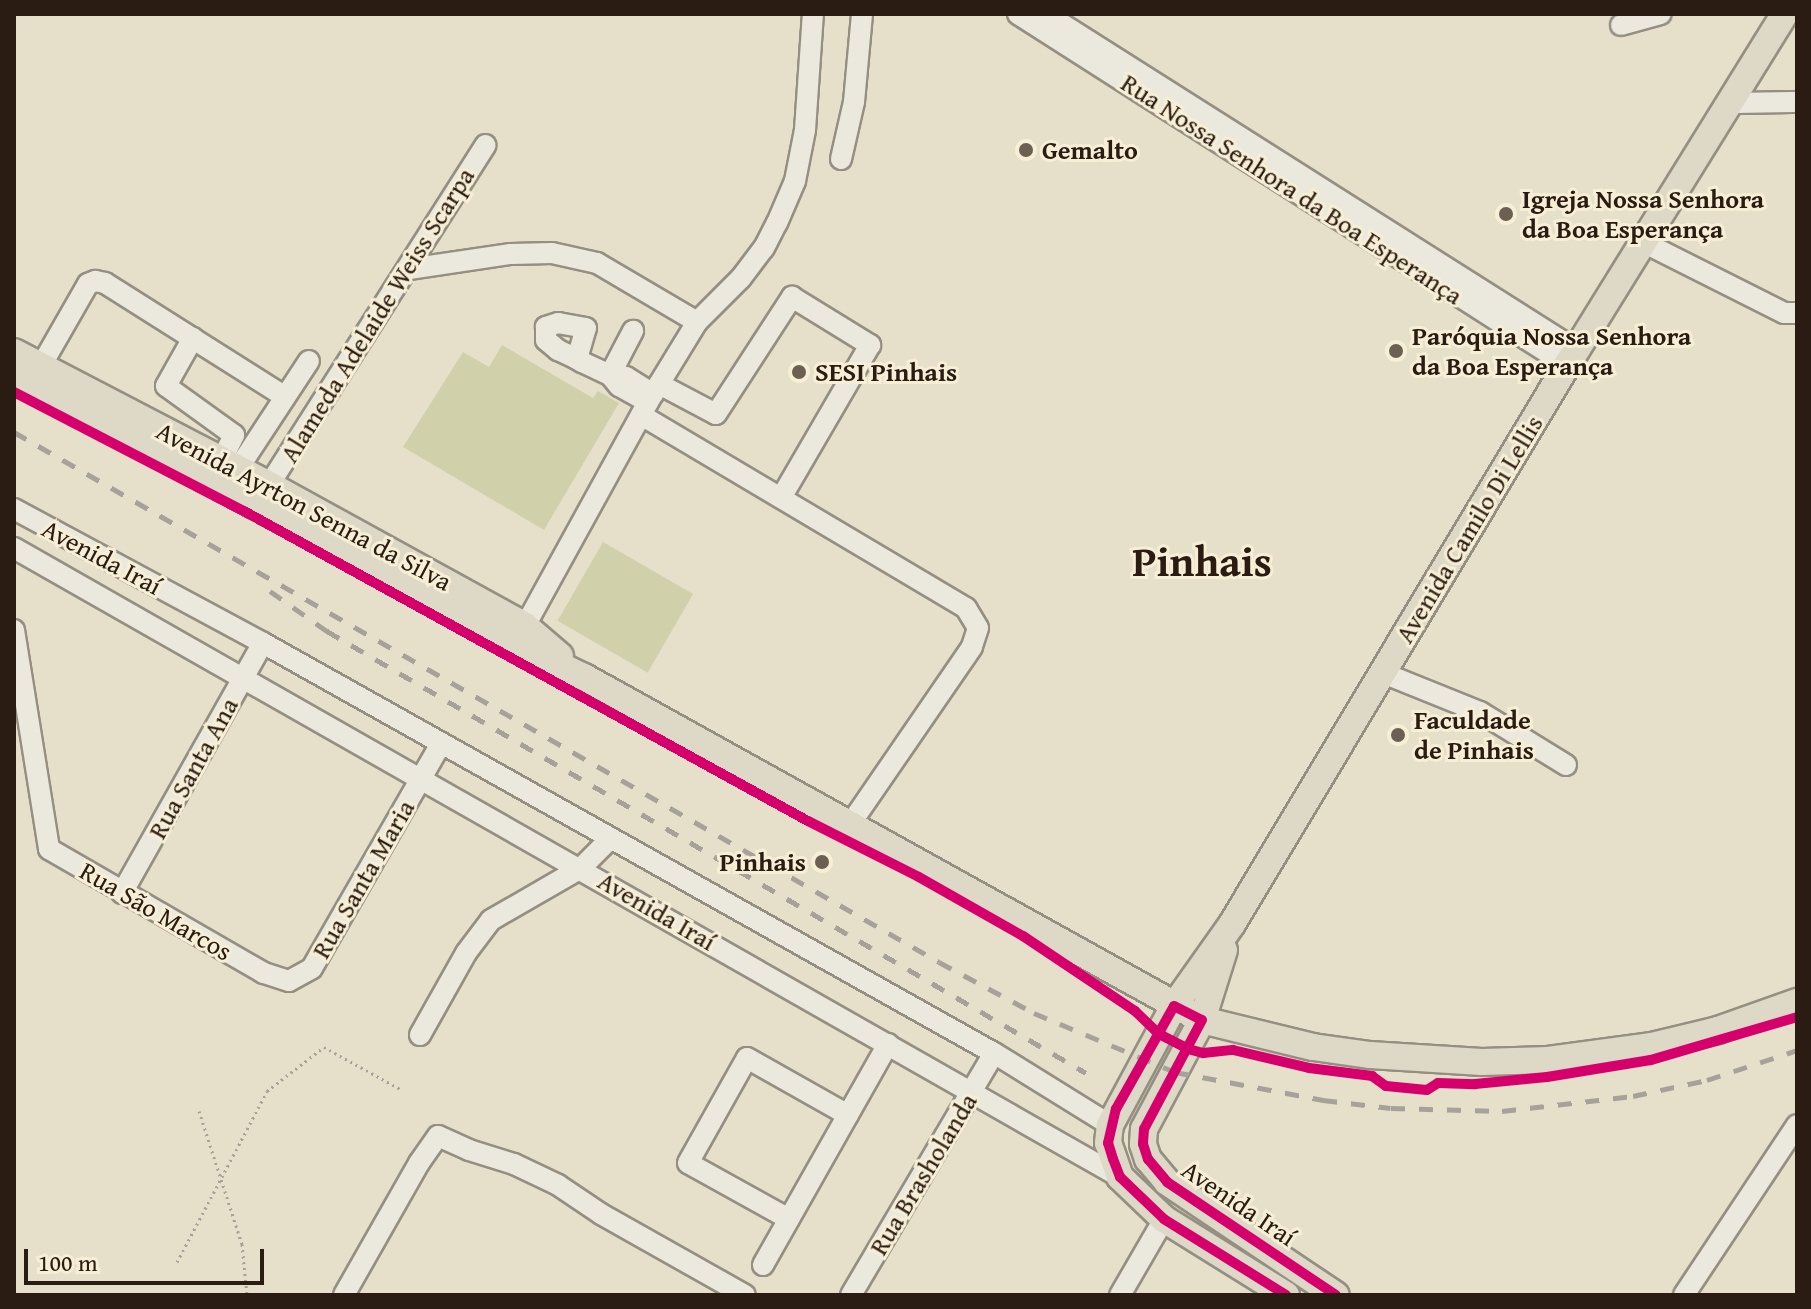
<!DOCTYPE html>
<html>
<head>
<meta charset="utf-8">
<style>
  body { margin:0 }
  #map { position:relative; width:1811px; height:1309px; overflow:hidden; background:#e6e0ca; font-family:"Gentium Book Plus",serif }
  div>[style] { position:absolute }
  .green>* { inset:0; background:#d0d1aa; transform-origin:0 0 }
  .path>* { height:3px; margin-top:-1.5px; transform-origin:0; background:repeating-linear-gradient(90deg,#a6a29a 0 2px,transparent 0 6px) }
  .roads { filter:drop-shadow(2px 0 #958f82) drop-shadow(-2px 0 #958f82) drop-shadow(0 2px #958f82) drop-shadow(0 -2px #958f82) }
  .minor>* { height:20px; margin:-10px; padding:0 10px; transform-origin:10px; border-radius:10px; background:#ebe8dd }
  .major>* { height:26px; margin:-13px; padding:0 13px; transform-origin:13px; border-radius:13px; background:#ded8c7 }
  .rail>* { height:5px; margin-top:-2.5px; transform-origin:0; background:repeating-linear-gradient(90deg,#a6a29a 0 14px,transparent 0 28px) }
  .cycleway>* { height:10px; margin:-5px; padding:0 5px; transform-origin:5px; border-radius:5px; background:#d6006c }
  .dots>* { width:22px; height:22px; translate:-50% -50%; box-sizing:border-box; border:4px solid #f7efd5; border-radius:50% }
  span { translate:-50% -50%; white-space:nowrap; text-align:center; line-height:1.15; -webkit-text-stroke:6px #f7efd5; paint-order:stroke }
  .poi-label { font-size:26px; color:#2a1b13; font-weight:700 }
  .left { translate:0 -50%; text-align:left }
  .right { translate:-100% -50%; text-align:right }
  .street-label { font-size:26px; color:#2a1b13 }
  .town-label { font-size:42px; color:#2a1b13; font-weight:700 }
  .frame { position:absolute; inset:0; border:16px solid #2a1b13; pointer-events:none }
  .scale { position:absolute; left:24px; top:1249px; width:240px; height:36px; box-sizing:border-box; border:4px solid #2a1b13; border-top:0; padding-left:10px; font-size:24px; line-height:28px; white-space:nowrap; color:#2a1b13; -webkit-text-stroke:6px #f7efd5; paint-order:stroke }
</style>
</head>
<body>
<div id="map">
  <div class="green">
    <i style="clip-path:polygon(502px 345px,593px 398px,598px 391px,619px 403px,544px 530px,403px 447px,463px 352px,489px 367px)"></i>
    <i style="left:603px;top:542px;width:104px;height:91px;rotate:30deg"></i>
  </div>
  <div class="path">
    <i style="left:199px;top:1111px;width:140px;rotate:72.1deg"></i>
    <i style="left:242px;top:1244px;width:51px;rotate:84.4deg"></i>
    <i style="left:177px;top:1262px;width:193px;rotate:-62.2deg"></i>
    <i style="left:267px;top:1091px;width:72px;rotate:-37.7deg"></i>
    <i style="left:324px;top:1047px;width:87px;rotate:28.9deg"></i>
  </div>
  <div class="roads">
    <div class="minor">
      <i style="left:1018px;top:14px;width:652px;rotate:32.59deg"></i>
      <i style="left:1046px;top:14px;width:628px;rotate:32.37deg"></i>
      <i style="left:1621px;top:25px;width:41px;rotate:-15.4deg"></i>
      <i style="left:1730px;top:103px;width:67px;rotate:-0.9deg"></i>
      <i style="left:841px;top:159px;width:58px;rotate:-77.2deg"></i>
      <i style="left:854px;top:102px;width:88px;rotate:-84.8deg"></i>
      <i style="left:1643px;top:242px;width:158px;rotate:26.7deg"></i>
      <i style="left:1784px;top:313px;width:13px"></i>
      <i style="left:409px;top:269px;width:103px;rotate:-8.4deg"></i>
      <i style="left:511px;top:254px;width:41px;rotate:-1.4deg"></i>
      <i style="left:552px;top:253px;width:46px;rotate:12.5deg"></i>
      <i style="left:597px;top:263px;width:116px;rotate:30.5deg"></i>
      <i style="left:193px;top:338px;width:55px;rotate:119.4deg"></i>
      <i style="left:166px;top:386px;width:84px;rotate:35.8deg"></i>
      <i style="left:234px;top:435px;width:43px;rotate:116deg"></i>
      <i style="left:577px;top:359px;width:32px;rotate:-74deg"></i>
      <i style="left:586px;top:328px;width:28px;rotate:-170deg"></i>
      <i style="left:558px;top:323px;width:13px;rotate:162deg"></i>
      <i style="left:546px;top:327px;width:13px;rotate:90deg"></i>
      <i style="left:546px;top:340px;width:16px;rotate:40deg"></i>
      <i style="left:558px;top:350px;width:21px;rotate:25deg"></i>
      <i style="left:577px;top:359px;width:6px;rotate:31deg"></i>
      <i style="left:582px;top:362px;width:31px;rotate:25deg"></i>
      <i style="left:610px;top:375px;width:50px;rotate:-62.4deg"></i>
      <i style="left:41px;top:366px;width:95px;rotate:-60.2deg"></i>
      <i style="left:88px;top:284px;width:8px;rotate:-23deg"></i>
      <i style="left:95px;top:281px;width:10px;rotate:11deg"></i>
      <i style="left:105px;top:283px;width:213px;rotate:32.3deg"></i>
      <i style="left:659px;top:384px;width:64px;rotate:27.8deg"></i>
      <i style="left:716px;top:414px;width:140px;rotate:-57deg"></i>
      <i style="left:792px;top:297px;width:92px;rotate:31.6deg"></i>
      <i style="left:870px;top:345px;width:177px;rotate:120.2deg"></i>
      <i style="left:648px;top:402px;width:33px;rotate:-151deg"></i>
      <i style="left:619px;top:386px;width:14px;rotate:-129deg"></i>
      <i style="left:610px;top:375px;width:16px;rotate:7deg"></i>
      <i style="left:626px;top:377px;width:32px;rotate:32deg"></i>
      <i style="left:641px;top:415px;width:378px;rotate:30.7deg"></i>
      <i style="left:966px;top:608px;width:23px;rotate:59deg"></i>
      <i style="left:978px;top:628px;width:20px;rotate:108deg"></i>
      <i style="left:972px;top:647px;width:214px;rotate:124.5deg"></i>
      <i style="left:232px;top:478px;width:140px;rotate:-56.7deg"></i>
      <i style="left:269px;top:485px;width:403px;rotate:-57.5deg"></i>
      <i style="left:14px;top:509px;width:283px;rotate:28.3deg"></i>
      <i style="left:263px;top:643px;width:838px;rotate:29.29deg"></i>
      <i style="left:994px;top:1053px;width:137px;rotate:31.8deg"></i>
      <i style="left:14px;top:548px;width:1272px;rotate:29.63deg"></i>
      <i style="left:525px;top:626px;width:256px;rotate:-61.2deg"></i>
      <i style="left:648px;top:402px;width:94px;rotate:-58.5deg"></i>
      <i style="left:697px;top:322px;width:62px;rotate:-45deg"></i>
      <i style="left:741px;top:278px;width:38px;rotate:-53deg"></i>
      <i style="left:764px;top:248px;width:28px;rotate:-63deg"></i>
      <i style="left:777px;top:223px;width:46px;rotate:-66.8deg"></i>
      <i style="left:795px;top:181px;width:52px;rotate:-78.9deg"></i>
      <i style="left:805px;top:130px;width:116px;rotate:-86.1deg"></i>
      <i style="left:14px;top:630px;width:222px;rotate:80.9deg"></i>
      <i style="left:49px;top:849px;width:248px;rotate:30deg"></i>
      <i style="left:264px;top:973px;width:26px;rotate:18deg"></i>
      <i style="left:289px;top:981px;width:26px;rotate:-29deg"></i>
      <i style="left:312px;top:968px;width:258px;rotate:-60.1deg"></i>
      <i style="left:1383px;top:673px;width:105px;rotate:21.9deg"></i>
      <i style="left:1480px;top:712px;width:101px;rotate:31.6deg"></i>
      <i style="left:122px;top:893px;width:287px;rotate:-60.6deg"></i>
      <i style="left:420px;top:1035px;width:94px;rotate:-60.7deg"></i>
      <i style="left:466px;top:953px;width:41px;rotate:-52.9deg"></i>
      <i style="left:491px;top:920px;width:104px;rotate:-30deg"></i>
      <i style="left:581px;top:868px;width:42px;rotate:-45deg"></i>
      <i style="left:789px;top:1219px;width:115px;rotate:-151deg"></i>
      <i style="left:688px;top:1163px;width:120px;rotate:-60.7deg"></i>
      <i style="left:747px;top:1058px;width:116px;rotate:29.4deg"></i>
      <i style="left:763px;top:1265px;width:254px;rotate:-60.5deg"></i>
      <i style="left:344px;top:1295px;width:152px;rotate:-60.4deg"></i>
      <i style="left:419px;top:1163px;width:33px;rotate:-55deg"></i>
      <i style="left:438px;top:1136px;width:34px;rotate:24deg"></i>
      <i style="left:469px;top:1150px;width:47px;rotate:17.3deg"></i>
      <i style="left:514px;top:1164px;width:49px;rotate:25.5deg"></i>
      <i style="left:558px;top:1185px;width:52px;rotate:34deg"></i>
      <i style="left:601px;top:1214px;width:165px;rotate:29.4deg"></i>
      <i style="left:851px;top:1295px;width:281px;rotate:-59.4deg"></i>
      <i style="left:1120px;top:1295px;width:88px;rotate:-59.9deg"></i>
      <i style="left:1684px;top:1295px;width:204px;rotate:-56.4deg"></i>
    </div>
    <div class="major">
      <i style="left:14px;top:352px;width:288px;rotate:27.5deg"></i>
      <i style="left:269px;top:485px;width:292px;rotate:28.8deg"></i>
      <i style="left:525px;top:626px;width:46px;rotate:40.6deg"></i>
      <i style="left:14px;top:377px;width:568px;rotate:28.05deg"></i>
      <i style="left:515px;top:644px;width:76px;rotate:25.6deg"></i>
      <i style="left:584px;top:677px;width:707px;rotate:29.03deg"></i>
      <i style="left:1202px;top:1020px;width:114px;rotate:13.7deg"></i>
      <i style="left:1313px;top:1047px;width:58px;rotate:8deg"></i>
      <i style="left:1370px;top:1055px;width:112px;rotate:3.6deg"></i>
      <i style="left:1482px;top:1062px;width:66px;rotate:-1.7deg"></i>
      <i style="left:1548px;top:1060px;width:105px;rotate:-7.7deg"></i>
      <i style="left:1652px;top:1046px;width:68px;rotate:-13.6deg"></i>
      <i style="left:1718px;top:1030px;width:84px;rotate:-19.5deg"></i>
      <i style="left:1224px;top:950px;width:73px;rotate:107.4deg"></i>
      <i style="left:1202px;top:1020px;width:123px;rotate:118deg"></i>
      <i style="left:1144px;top:1129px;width:15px;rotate:94deg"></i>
      <i style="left:1143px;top:1144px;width:16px;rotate:72deg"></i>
      <i style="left:1148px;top:1159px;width:30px;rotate:50deg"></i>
      <i style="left:1167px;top:1182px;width:203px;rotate:33.8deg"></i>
      <i style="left:1286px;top:1295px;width:144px;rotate:-148.1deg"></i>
      <i style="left:1164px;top:1219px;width:61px;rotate:-136.3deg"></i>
      <i style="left:1120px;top:1177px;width:36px;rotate:-109deg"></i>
      <i style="left:1108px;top:1143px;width:18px;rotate:-84deg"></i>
      <i style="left:1110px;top:1125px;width:135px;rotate:-61.7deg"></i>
      <i style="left:1174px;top:1006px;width:100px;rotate:-54.7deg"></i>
      <i style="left:1232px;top:924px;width:652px;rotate:-59.07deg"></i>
      <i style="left:1567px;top:365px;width:413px;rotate:-58.2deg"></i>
    </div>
  </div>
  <div class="rail">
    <i style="left:14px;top:432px;width:1066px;rotate:29.81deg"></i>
    <i style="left:939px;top:962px;width:108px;rotate:28.2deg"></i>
    <i style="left:1034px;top:1013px;width:153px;rotate:22.7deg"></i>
    <i style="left:1175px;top:1072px;width:151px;rotate:10.7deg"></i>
    <i style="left:1323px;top:1100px;width:68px;rotate:6.7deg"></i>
    <i style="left:1391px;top:1108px;width:111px;rotate:1.5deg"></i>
    <i style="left:1502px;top:1111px;width:132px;rotate:-6.5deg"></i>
    <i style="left:1633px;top:1096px;width:76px;rotate:-12.2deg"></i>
    <i style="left:1707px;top:1080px;width:95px;rotate:-18.4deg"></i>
    <i style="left:270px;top:591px;width:70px;rotate:35.1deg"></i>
    <i style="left:327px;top:631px;width:878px;rotate:30.21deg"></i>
  </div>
  <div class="cycleway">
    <i style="left:14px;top:392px;width:259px;rotate:27.4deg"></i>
    <i style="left:244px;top:511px;width:644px;rotate:28.8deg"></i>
    <i style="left:808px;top:821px;width:124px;rotate:26.8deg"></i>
    <i style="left:919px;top:877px;width:120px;rotate:29.6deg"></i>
    <i style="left:1023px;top:936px;width:135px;rotate:33.8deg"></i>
    <i style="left:1135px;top:1011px;width:33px;rotate:44deg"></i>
    <i style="left:1159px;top:1034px;width:33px;rotate:27deg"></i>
    <i style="left:1188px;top:1049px;width:16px;rotate:15deg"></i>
    <i style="left:1203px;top:1053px;width:30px;rotate:-6deg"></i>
    <i style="left:1233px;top:1050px;width:78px;rotate:13.3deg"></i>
    <i style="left:1309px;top:1068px;width:64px;rotate:7.2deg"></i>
    <i style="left:1372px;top:1076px;width:17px;rotate:36deg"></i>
    <i style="left:1386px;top:1086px;width:41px;rotate:5.6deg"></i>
    <i style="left:1427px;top:1090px;width:13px;rotate:-32deg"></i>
    <i style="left:1438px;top:1083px;width:37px;rotate:2deg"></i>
    <i style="left:1475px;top:1084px;width:72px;rotate:-5.6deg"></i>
    <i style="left:1547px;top:1077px;width:105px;rotate:-9.3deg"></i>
    <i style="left:1651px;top:1060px;width:152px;rotate:-16.4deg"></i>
    <i style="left:1286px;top:1295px;width:144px;rotate:-148.1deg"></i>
    <i style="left:1164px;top:1219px;width:61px;rotate:-136.3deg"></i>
    <i style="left:1120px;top:1177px;width:19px;rotate:-111deg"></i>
    <i style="left:1113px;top:1159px;width:17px;rotate:-107deg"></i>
    <i style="left:1108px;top:1143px;width:35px;rotate:-77deg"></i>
    <i style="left:1116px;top:1109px;width:118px;rotate:-60.6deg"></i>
    <i style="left:1174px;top:1006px;width:31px;rotate:27deg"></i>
    <i style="left:1202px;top:1020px;width:123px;rotate:118deg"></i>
    <i style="left:1144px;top:1129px;width:15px;rotate:94deg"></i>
    <i style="left:1143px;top:1144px;width:16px;rotate:72deg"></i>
    <i style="left:1148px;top:1159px;width:30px;rotate:50deg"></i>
    <i style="left:1167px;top:1182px;width:203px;rotate:33.8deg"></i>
  </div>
  <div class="dots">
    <i style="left:1026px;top:150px;background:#6c6053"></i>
    <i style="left:1506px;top:214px;background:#6c6053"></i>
    <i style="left:1396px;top:351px;background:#6c6053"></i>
    <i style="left:799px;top:372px;background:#6c6053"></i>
    <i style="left:1398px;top:735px;background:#6c6053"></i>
    <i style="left:822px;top:862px;background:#6c6053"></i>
  </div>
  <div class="poi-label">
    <span class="left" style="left:1042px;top:150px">Gemalto</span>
    <span class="left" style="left:1522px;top:214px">Igreja Nossa Senhora<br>da Boa Esperança</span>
    <span class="left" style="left:1412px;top:351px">Paróquia Nossa Senhora<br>da Boa Esperança</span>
    <span class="left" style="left:815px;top:372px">SESI Pinhais</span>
    <span class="left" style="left:1414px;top:735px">Faculdade<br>de Pinhais</span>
    <span class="right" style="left:806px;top:862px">Pinhais</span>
  </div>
  <div class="street-label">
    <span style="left:1292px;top:189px;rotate:33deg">Rua Nossa Senhora da Boa Esperança</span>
    <span style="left:377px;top:315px;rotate:-58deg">Alameda Adelaide Weiss Scarpa</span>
    <span style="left:304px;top:506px;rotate:28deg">Avenida Ayrton Senna da Silva</span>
    <span style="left:1469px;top:529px;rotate:-59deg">Avenida Camilo Di Lellis</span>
    <span style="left:102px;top:557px;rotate:28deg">Avenida Iraí</span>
    <span style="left:193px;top:768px;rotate:-61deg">Rua Santa Ana</span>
    <span style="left:363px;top:879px;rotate:-60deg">Rua Santa Maria</span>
    <span style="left:156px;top:911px;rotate:30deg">Rua São Marcos</span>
    <span style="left:657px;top:911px;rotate:30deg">Avenida Iraí</span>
    <span style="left:923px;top:1174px;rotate:-59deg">Rua Brasholanda</span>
    <span style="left:1239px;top:1203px;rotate:34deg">Avenida Iraí</span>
  </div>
  <div class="town-label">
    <span style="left:1202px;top:561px">Pinhais</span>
  </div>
  <div class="frame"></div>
  <div class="scale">100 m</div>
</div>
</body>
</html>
